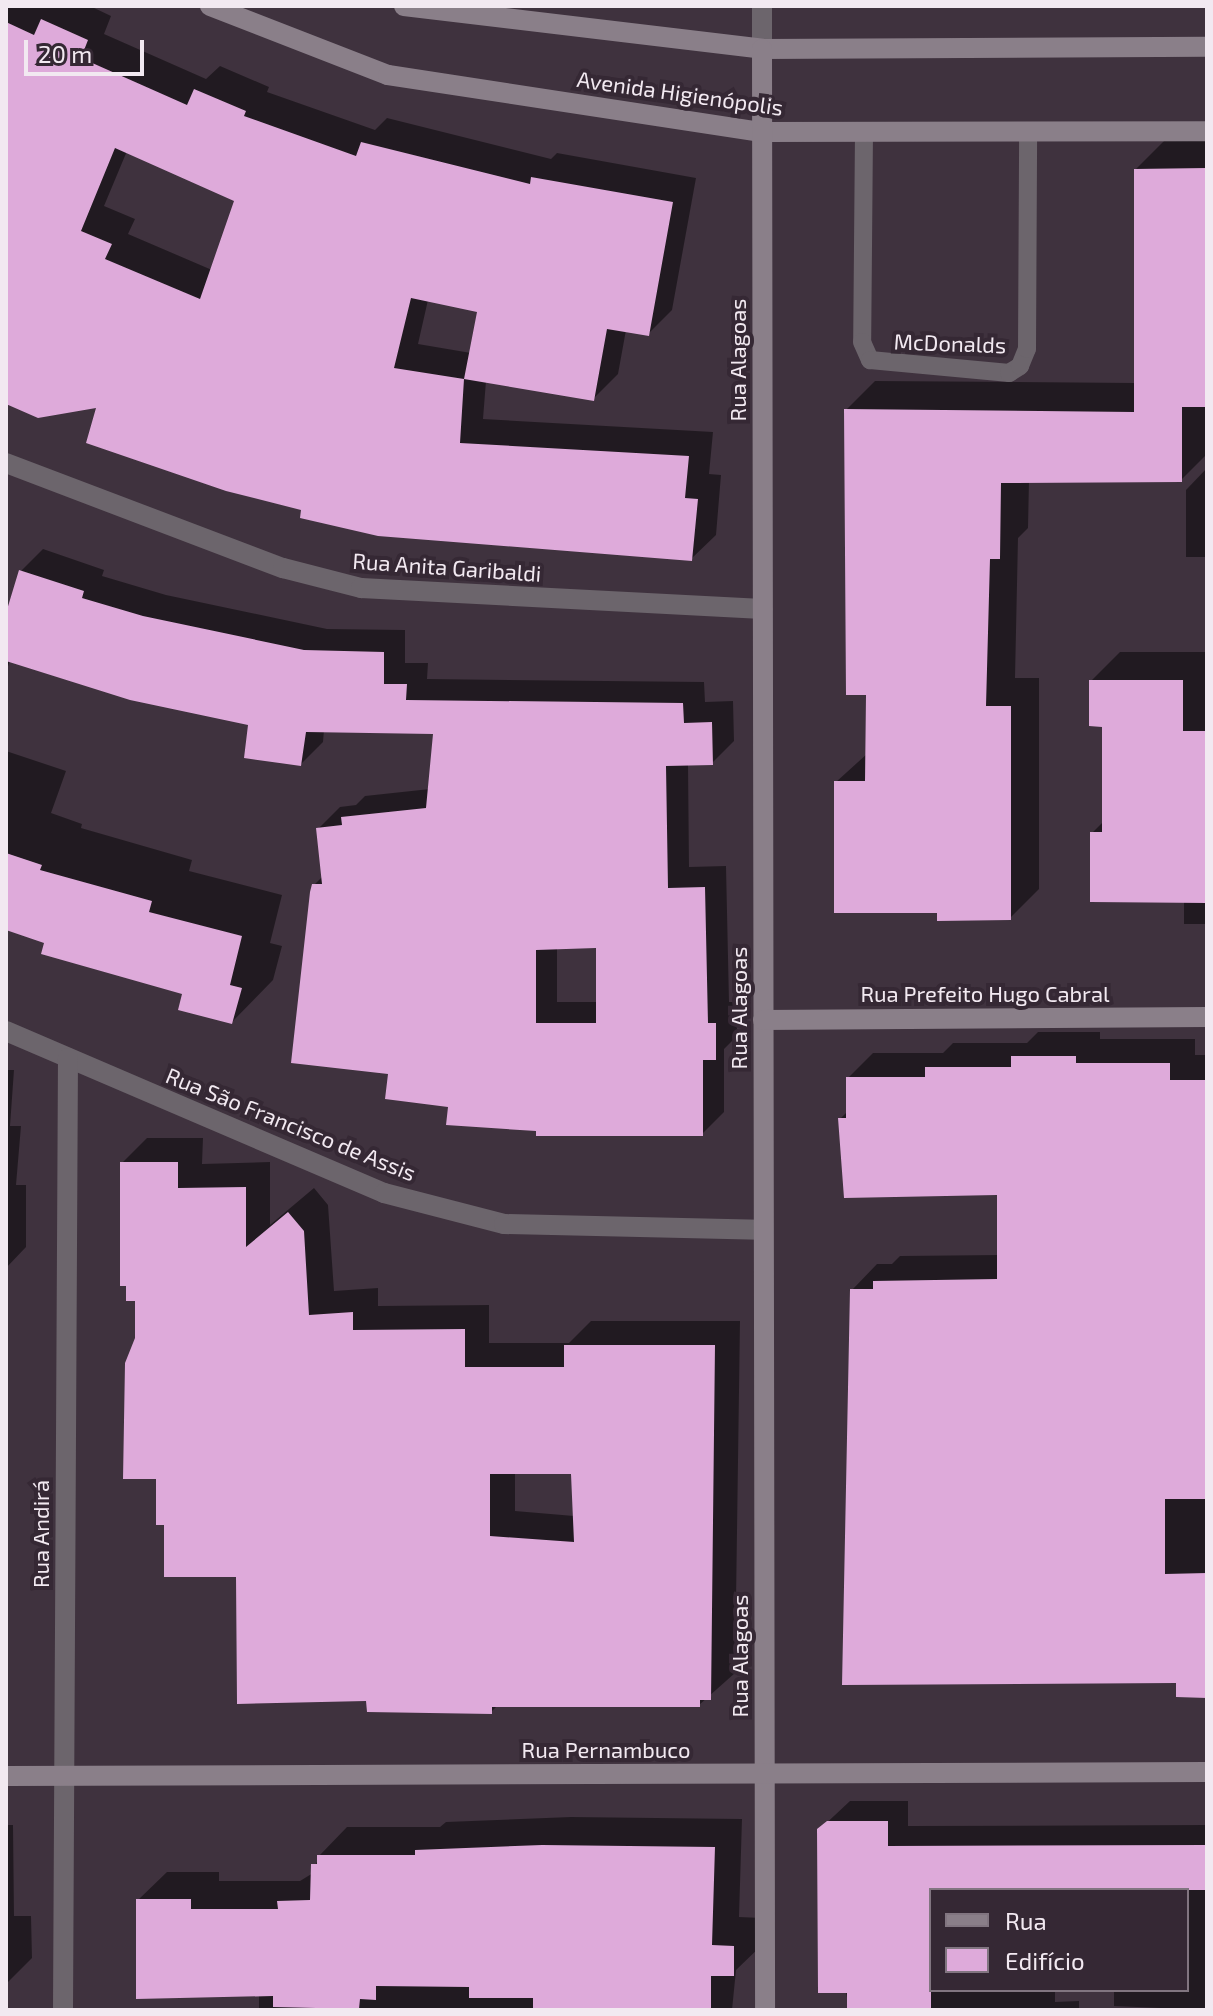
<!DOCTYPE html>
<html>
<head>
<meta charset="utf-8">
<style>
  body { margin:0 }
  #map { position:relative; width:1213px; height:2016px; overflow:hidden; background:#3f323e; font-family:"Exo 2",sans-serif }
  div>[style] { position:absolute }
  .shadow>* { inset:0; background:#0007 }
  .building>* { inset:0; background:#deaada }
  .lane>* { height:18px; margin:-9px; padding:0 9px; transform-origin:9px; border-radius:9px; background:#6c656c }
  .street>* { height:20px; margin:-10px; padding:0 10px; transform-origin:10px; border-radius:10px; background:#6c656c }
  .secondary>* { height:20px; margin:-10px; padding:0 10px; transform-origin:10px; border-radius:10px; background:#8a7f89 }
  span { translate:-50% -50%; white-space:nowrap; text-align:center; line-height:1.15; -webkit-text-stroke:8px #352834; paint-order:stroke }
  .street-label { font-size:22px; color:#f2e9f1 }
  .frame { position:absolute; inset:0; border:8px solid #f2e9f1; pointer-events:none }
  .legend { position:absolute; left:929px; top:1888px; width:260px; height:104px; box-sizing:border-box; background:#352834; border:2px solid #817580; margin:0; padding:10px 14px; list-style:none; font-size:24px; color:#f2e9f1 }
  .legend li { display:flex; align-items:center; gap:16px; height:40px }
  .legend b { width:40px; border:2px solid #817580 }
  .scale { position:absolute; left:24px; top:40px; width:120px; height:36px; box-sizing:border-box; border:4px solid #f2e9f1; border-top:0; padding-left:10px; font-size:24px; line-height:28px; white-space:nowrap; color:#f2e9f1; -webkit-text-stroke:6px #352834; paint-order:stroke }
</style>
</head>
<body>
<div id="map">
  <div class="shadow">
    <i style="clip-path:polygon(evenodd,6px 6px,90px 6px,111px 16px,104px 34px,206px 79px,220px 66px,269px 87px,267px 92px,375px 130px,387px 118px,551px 159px,557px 153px,696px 178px,672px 310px,648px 334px,626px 330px,618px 374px,594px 398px,486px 381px,483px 419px,713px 432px,709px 474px,721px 475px,716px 535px,691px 559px,304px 509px,99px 405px,6px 402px,6px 6px,127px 151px,236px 200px,212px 270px,128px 234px,135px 219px,104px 206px,127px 151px,6px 6px,428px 300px,480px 310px,471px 353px,418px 344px,428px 300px)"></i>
    <i style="clip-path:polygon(1165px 140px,1207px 140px,1207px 454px,1181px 480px,1029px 481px,1028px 528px,1018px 538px,1015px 678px,1039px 678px,1039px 889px,1010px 918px,939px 911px,836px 782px,868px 753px,868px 693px,846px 410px,875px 381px,1136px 383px,1136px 169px)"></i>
    <i style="clip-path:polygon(1207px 468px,1207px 557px,1186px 557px,1186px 490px)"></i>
    <i style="clip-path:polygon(evenodd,43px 549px,104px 570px,102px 576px,166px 595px,327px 629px,405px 630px,405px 663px,428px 663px,427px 679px,704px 682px,705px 702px,733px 701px,734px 741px,712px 763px,688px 763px,689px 867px,726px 866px,729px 1002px,737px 1002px,737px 1036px,724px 1049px,724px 1112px,702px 1134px,538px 1129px,450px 1105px,390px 1072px,314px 885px,323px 876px,318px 829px,340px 807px,356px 805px,365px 796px,430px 789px,435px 732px,324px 730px,323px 742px,301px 764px,250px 724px,10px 660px,6px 673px,6px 620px,21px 571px,43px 549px,598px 946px,598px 1002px,557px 1002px,557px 947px,598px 946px)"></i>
    <i style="clip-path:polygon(1120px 652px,1207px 652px,1207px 924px,1184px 924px,1184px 901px,1092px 833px,1104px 821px,1104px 725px,1091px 681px)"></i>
    <i style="clip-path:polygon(6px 751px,66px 771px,51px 813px,82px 824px,81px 828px,192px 860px,189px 871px,282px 895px,270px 943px,282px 946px,273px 980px,232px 1022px,184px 992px,6px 928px)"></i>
    <i style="clip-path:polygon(1038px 1032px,1100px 1032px,1100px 1039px,1195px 1039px,1195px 1055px,1207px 1055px,1207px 1696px,1178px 1681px,852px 1290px,877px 1264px,892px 1264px,900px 1256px,999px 1255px,999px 1193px,840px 1119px,848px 1111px,848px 1078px,873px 1053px,943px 1053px,953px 1043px,1027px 1043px)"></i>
    <i style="clip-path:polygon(6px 1070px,14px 1070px,10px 1126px,21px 1126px,16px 1185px,26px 1185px,26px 1247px,6px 1268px)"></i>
    <i style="clip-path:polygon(evenodd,147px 1138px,203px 1138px,202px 1164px,270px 1162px,270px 1225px,314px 1188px,328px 1205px,334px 1291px,378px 1288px,378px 1306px,489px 1305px,489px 1343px,569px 1343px,591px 1321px,740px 1321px,735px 1673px,699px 1705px,498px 1705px,491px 1712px,368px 1699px,238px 1575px,166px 1523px,122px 1163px,147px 1138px,515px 1472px,573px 1472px,574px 1516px,515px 1511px,515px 1472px)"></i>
    <i style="clip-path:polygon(850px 1801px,908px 1801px,908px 1826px,1207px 1825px,1207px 2010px,1114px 2006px,1114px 1990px,1187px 1990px,1187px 1890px,931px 1890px,931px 1990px,1055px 1990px,1055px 2002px,1079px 2001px,1079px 2010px,849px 2010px,819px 1830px)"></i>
    <i style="clip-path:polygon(571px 1817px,742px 1819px,739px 1917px,762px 1918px,762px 1945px,736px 1970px,732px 2010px,259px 2010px,259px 1995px,138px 1900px,167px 1872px,219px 1872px,219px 1881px,300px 1881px,313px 1873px,319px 1856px,347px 1827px,440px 1827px,446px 1822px)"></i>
    <i style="clip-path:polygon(6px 1825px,13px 1825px,14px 1916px,31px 1916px,32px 1958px,7px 1983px,8px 2010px,6px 2010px)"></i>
  </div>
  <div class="building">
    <i style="clip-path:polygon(evenodd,41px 19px,88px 40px,81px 58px,187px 105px,194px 89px,246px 111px,244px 116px,356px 156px,361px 142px,530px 184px,531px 177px,673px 202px,649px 336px,607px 329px,594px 401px,464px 379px,460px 443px,689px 456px,685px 498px,698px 499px,692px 561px,378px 536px,300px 518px,301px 510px,226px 491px,86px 443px,96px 408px,38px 418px,6px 404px,6px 22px,34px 35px,41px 19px,115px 148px,234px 201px,200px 299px,105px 259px,112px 244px,81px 231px,115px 148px,41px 19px,411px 298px,477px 312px,464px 379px,394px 368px,411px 298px)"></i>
    <i style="clip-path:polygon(1207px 168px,1207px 407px,1182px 407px,1182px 482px,1001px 483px,1000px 559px,990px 559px,986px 706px,1011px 706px,1011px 920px,937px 921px,937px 913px,834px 913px,834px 781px,865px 781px,866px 695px,846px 695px,844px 409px,1134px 412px,1134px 169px)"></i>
    <i style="clip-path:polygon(evenodd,19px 570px,84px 591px,82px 598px,143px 616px,304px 650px,384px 652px,384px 684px,407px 684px,406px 700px,683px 703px,684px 723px,712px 722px,713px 765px,666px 766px,668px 888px,705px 887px,708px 1023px,716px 1023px,716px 1060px,703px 1060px,703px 1136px,536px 1136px,536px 1131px,446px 1125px,448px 1107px,385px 1099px,388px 1074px,291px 1063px,310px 892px,312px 884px,322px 884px,316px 828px,342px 825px,341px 817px,426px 808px,433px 734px,306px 732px,301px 766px,244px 758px,248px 725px,130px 700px,6px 661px,6px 613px,19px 570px,596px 948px,596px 1023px,536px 1023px,536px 950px,596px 948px)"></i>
    <i style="clip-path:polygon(1089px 680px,1183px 680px,1183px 731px,1207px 731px,1207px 903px,1090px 902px,1090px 832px,1102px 832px,1102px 727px,1089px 726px)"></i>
    <i style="clip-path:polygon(6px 853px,42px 865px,40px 870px,152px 901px,149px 912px,242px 936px,230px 985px,242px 988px,232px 1024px,178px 1010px,182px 994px,41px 954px,44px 943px,6px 930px)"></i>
    <i style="clip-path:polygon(1011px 1056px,1076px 1056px,1076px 1063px,1170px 1063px,1170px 1080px,1207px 1080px,1207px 1499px,1165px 1499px,1165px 1574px,1207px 1573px,1207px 1698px,1176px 1697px,1176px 1683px,842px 1685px,850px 1289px,873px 1289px,873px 1281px,997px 1279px,997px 1195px,844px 1198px,838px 1118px,846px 1118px,846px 1077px,925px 1077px,925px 1067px,1011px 1067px)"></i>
    <i style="clip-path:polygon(evenodd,120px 1162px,178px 1162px,178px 1188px,246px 1187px,246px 1247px,288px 1212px,304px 1231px,309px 1315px,353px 1312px,353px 1330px,465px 1329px,465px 1367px,564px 1367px,564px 1345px,715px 1345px,711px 1700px,700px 1700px,700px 1707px,492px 1707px,492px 1714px,367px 1712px,366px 1701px,237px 1704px,236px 1577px,164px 1577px,164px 1525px,156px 1525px,156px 1479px,123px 1479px,125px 1363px,135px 1338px,135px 1301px,126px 1301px,126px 1286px,120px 1286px,120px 1162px,490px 1474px,571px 1474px,574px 1542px,490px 1536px,490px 1474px)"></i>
    <i style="clip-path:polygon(827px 1821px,888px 1821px,888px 1846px,1207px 1845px,1207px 1890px,931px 1890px,931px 2010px,847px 2010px,847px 1993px,818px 1993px,817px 1829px)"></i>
    <i style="clip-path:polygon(542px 1845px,715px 1847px,712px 1945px,734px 1946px,734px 1976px,711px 1976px,711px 2008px,533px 2010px,533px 1998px,469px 1998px,469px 1987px,376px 1986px,376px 2000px,360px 1999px,359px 2009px,273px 2007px,273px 1996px,136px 1999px,136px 1899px,191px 1899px,191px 1909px,278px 1909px,277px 1901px,310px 1900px,311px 1864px,317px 1864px,317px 1855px,415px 1855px,415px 1850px)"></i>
  </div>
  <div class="lane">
    <i style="left:864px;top:132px;width:210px;rotate:90.5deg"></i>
    <i style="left:862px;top:342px;width:20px;rotate:66deg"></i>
    <i style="left:870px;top:360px;width:140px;rotate:5.3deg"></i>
    <i style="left:1009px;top:373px;width:13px;rotate:-32deg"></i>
    <i style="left:1020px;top:366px;width:18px;rotate:-68deg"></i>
    <i style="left:1027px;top:349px;width:218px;rotate:-89.7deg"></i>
  </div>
  <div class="street">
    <i style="left:762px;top:6px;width:43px;rotate:90deg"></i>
    <i style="left:6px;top:463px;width:296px;rotate:20.8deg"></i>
    <i style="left:283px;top:568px;width:81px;rotate:14.4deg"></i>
    <i style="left:361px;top:588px;width:402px;rotate:3deg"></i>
    <i style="left:6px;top:1031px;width:411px;rotate:23.2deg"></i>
    <i style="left:384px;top:1193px;width:124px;rotate:14.5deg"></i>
    <i style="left:504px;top:1224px;width:256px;rotate:1.3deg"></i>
    <i style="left:63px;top:2010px;width:952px;rotate:-89.7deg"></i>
  </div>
  <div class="secondary">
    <i style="left:210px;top:6px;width:191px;rotate:21.2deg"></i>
    <i style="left:388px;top:75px;width:378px;rotate:8.7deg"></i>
    <i style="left:762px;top:132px;width:445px;rotate:-0.1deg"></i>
    <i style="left:404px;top:6px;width:361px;rotate:6.8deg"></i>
    <i style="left:762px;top:49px;width:445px;rotate:-0.3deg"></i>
    <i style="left:762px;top:49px;width:1961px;rotate:89.91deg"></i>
    <i style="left:763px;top:1020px;width:444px;rotate:-0.4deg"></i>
    <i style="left:6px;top:1776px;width:1201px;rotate:-0.19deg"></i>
  </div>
  <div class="street-label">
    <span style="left:680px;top:93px;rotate:8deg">Avenida Higienópolis</span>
    <span style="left:950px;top:343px;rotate:2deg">McDonalds</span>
    <span style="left:738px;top:360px;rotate:-90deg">Rua Alagoas</span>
    <span style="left:447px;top:567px;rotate:4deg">Rua Anita Garibaldi</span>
    <span style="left:985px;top:994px">Rua Prefeito Hugo Cabral</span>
    <span style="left:739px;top:1008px;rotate:-90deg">Rua Alagoas</span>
    <span style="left:291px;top:1124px;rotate:22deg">Rua São Francisco de Assis</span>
    <span style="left:41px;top:1534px;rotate:-90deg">Rua Andirá</span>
    <span style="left:740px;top:1656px;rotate:-90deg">Rua Alagoas</span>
    <span style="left:606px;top:1750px">Rua Pernambuco</span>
  </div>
  <div class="frame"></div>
  <ul class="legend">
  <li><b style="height:10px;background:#8a7f89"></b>Rua</li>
  <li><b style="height:22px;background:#deaada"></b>Edifício</li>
  </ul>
  <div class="scale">20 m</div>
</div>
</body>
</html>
